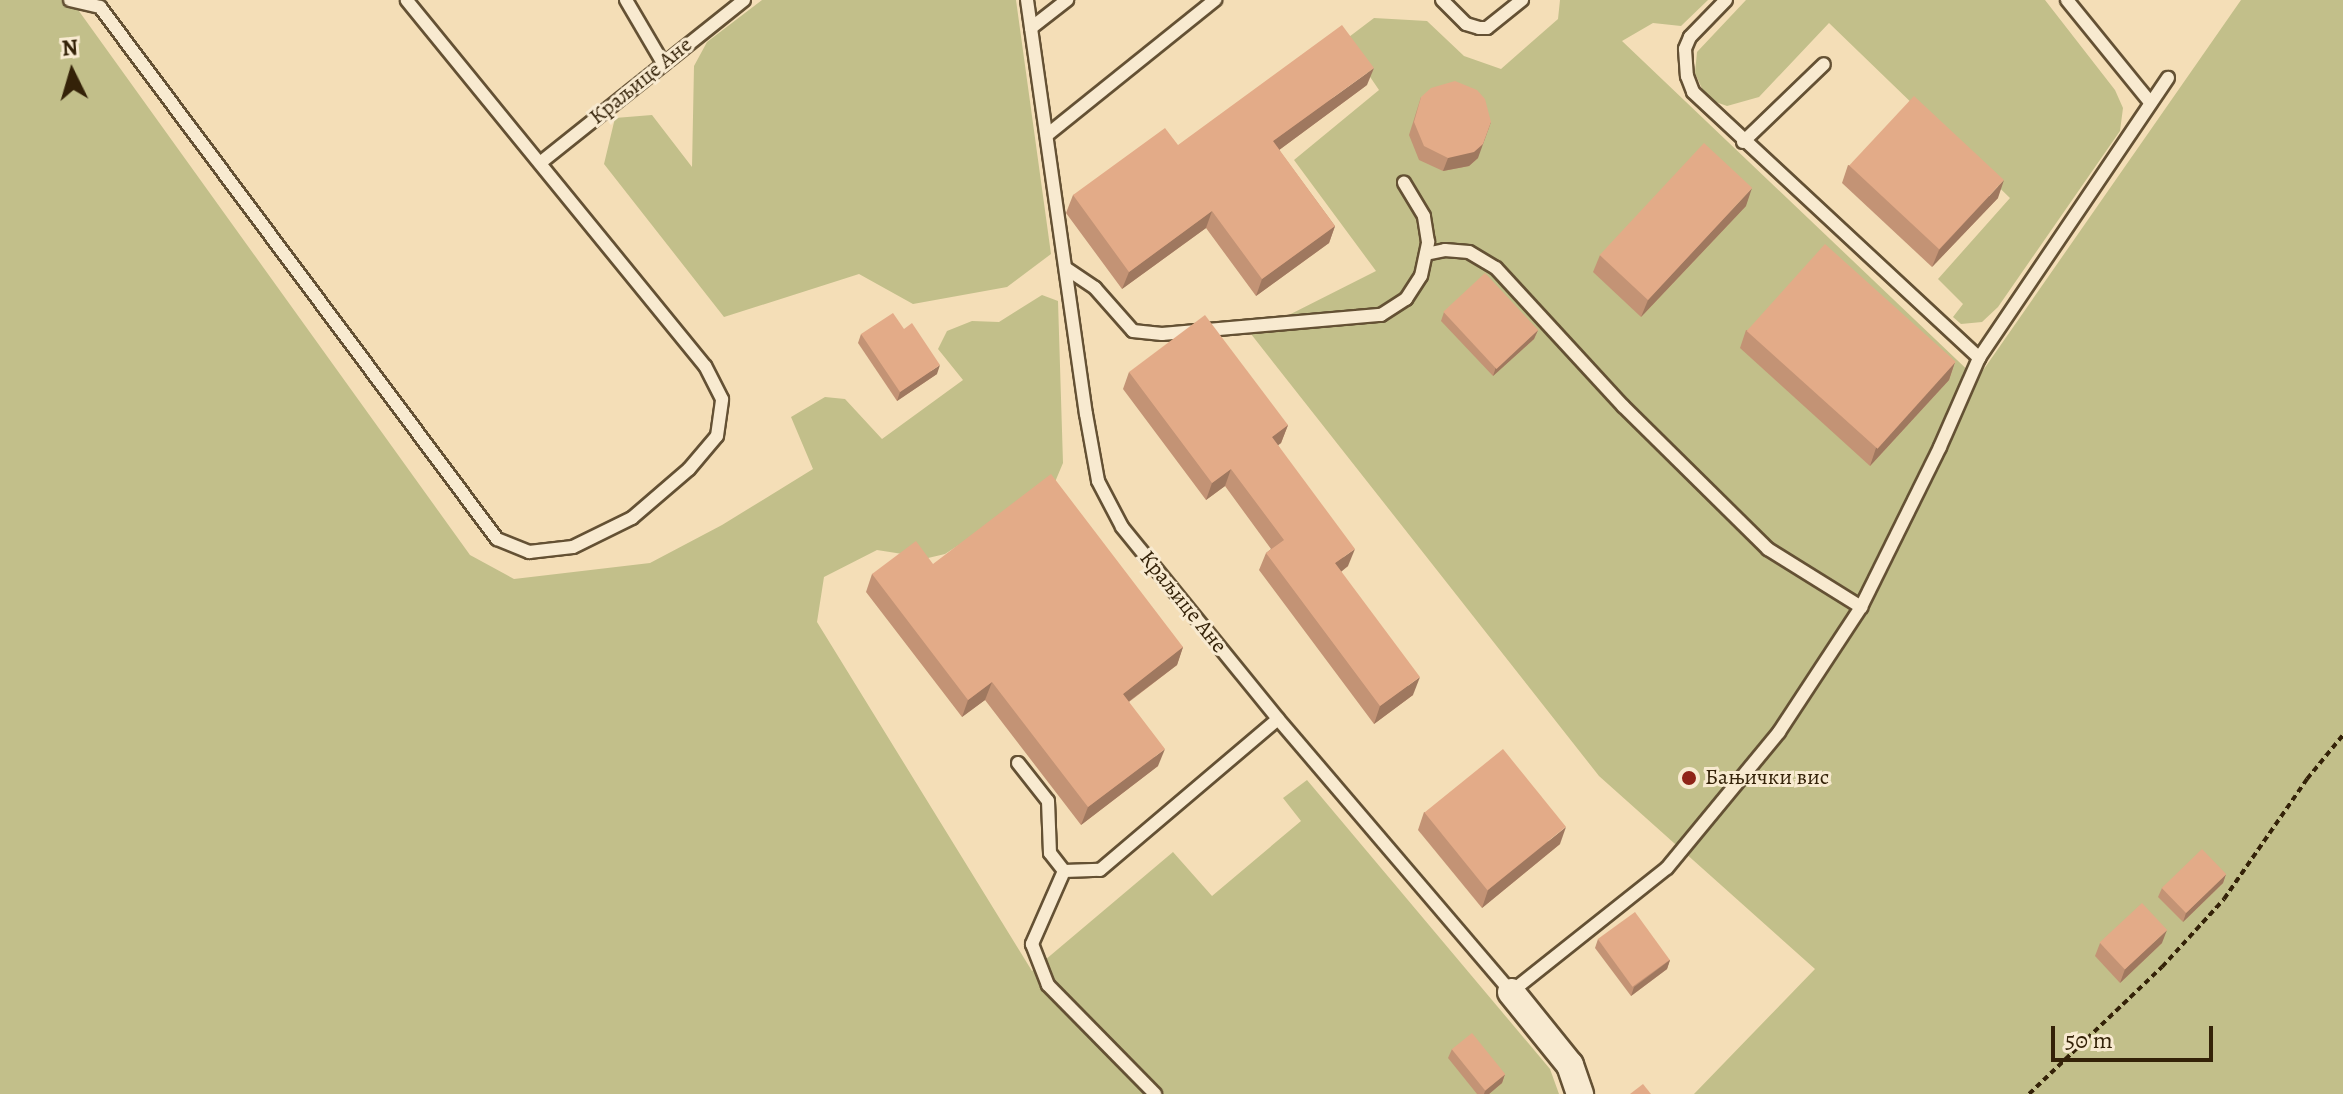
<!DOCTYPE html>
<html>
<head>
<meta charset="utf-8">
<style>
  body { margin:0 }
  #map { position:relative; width:2343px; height:1094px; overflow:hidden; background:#f4deb7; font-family:Alegreya,serif }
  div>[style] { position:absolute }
  .green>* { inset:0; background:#c2bf8a }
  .path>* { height:4px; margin-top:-2px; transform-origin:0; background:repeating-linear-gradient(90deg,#342208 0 6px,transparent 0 10px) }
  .roads { filter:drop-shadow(2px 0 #645134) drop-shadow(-2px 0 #645134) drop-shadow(0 2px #645134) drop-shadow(0 -2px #645134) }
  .service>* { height:12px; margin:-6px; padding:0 6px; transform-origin:6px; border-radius:6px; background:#f8ead0 }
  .minor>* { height:26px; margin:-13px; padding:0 13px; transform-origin:13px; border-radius:13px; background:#f8ead0 }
  .wall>* { inset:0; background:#c39375 }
  .shaded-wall>* { inset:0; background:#9f785f }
  .building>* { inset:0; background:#e3ab88; transform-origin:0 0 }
  .dots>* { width:22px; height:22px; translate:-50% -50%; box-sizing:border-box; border:4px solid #f8ead0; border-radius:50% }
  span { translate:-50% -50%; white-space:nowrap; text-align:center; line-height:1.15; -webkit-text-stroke:6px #f8ead0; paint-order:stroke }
  .street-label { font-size:22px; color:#342208 }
  .poi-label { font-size:22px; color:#342208 }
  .left { translate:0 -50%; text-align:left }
  .north { position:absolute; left:32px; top:32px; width:80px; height:80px; -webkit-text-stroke:6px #f8ead0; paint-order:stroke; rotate:355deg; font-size:22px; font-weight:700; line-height:32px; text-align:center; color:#342208 }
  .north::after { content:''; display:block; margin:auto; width:28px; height:36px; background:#342208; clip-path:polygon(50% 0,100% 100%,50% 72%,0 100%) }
  .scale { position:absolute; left:2051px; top:1026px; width:162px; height:36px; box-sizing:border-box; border:4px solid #342208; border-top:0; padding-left:10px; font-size:24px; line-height:28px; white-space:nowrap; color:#342208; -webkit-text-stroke:6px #f8ead0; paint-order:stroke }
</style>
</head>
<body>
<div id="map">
  <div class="green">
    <i style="clip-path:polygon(0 0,71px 0,470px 555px,514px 579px,650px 563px,722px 525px,813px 469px,791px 417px,825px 397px,845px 399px,882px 439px,963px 380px,938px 349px,947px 331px,972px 321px,999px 322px,1042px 295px,1058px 301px,1063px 463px,1055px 482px,945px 554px,928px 558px,877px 550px,824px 577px,817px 622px,1032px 971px,1173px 852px,1212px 896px,1301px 821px,1283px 798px,1307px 780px,1550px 1069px,1559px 1094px,0 1094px)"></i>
    <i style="clip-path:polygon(762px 0,1016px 0,1051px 254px,1007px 287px,913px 304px,859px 274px,724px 317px,604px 164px,615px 118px,652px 115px,692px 167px,694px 66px,707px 42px)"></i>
    <i style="clip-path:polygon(1560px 0,1708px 0,1681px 26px,1653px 23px,1622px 41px,1977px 379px,2241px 0,2343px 0,2343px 1094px,1694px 1094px,1815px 969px,1599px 776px,1251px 334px,1376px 271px,1294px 160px,1379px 90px,1345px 40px,1374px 18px,1427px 21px,1464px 56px,1501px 69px,1558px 19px)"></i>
    <i style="clip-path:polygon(1746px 0,2045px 0,2115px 90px,2123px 108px,2120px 131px,1998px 307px,1982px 322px,1961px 324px,1953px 317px,1963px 304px,1938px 279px,2010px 198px,1829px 23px,1759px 97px,1727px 106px,1713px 101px,1703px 91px,1695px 73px,1697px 52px)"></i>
  </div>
  <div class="path">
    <i style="left:2029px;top:1094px;width:184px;rotate:-43.7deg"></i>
    <i style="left:2162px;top:967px;width:92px;rotate:-47.6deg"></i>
    <i style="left:2224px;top:899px;width:146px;rotate:-55.3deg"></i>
    <i style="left:2307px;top:779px;width:57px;rotate:-50.7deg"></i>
  </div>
  <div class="roads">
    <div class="service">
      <i style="left:70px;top:0;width:31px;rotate:13deg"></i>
      <i style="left:100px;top:7px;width:664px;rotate:53.27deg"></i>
      <i style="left:497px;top:539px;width:35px;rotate:22deg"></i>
      <i style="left:529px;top:552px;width:44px;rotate:-6.5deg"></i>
      <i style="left:573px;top:547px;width:66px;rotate:-26.2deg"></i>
      <i style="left:632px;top:518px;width:75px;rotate:-40.7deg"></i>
      <i style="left:689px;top:469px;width:43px;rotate:-49.7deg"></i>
      <i style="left:717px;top:436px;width:37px;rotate:-82deg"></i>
      <i style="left:722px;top:399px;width:37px;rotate:-117deg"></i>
      <i style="left:705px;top:366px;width:472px;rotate:-129.2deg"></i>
      <i style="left:626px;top:0;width:73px;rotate:59.6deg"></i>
      <i style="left:1027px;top:0;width:418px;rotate:81.9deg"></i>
      <i style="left:1086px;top:414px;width:68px;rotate:79.8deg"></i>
      <i style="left:1098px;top:481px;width:52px;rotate:62.4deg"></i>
      <i style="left:1122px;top:527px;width:247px;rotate:50.9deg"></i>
      <i style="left:1278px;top:719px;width:359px;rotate:49.5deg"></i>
      <i style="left:1511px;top:992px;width:199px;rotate:-38.5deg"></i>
      <i style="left:1667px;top:868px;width:176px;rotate:-50.5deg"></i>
      <i style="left:1779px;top:732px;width:149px;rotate:-56.7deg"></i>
      <i style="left:1861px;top:607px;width:178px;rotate:-63.7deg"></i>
      <i style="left:1940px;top:447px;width:97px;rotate:-66.3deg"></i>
      <i style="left:1442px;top:0;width:34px;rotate:45deg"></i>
      <i style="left:1466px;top:24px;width:14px;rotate:17deg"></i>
      <i style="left:1479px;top:28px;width:8px"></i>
      <i style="left:1487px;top:28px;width:45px;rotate:-38.7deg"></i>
      <i style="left:1726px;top:0;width:52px;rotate:134.2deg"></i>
      <i style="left:1690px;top:37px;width:13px;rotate:113deg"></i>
      <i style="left:1685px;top:49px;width:27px;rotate:86deg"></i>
      <i style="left:1687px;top:76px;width:17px;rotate:69deg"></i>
      <i style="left:1693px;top:92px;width:391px;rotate:42.9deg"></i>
      <i style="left:1979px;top:358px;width:338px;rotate:-56deg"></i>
      <i style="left:2067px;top:0;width:132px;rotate:50.9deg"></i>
      <i style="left:1031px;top:28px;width:46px;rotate:-37.9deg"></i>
      <i style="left:1047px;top:135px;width:216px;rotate:-38.8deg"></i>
      <i style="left:1743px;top:142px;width:112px;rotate:-43.9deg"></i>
      <i style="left:540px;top:163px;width:261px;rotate:-38.6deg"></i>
      <i style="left:1426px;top:254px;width:19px;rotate:-12deg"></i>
      <i style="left:1445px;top:250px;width:24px;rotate:5deg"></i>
      <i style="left:1469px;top:252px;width:31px;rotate:31deg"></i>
      <i style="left:1496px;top:268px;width:188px;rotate:47.4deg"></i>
      <i style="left:1623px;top:406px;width:204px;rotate:44.6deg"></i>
      <i style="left:1768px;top:549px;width:110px;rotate:31.9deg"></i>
      <i style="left:1067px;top:269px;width:34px;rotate:34deg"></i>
      <i style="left:1095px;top:288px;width:57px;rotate:48.5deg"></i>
      <i style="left:1133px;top:331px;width:29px;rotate:6deg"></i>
      <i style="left:1162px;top:334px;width:220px;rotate:-5deg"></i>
      <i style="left:1381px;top:315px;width:30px;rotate:-33deg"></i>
      <i style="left:1406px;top:299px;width:27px;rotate:-57deg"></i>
      <i style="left:1421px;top:276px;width:35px;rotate:-78deg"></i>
      <i style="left:1428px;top:242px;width:26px;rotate:-99deg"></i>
      <i style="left:1424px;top:216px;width:39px;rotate:-121deg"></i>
      <i style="left:1018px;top:763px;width:48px;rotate:51.7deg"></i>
      <i style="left:1048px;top:801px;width:52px;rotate:87.8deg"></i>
      <i style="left:1050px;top:853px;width:23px;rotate:52deg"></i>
      <i style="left:1064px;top:871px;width:36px;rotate:-2deg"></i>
      <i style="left:1100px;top:870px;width:233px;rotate:-40.3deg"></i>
      <i style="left:1064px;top:871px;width:80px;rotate:113.7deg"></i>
      <i style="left:1032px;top:944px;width:44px;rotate:68.7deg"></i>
      <i style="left:1048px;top:985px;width:153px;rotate:45.5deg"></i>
    </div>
    <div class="minor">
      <i style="left:1511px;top:992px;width:94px;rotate:51.1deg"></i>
      <i style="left:1570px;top:1065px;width:31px;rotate:71deg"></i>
    </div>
  </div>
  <div class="wall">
    <i style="clip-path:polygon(1367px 85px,1279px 150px,1335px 226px,1329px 243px,1256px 296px,1206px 228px,1122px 289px,1066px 213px,1073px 195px)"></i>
    <i style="clip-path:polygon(1421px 97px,1478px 158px,1469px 166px,1443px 171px,1419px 160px,1409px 135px)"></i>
    <i style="clip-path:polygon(1848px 165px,1998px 198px,1932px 267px,1842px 183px)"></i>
    <i style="clip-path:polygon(1746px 206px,1641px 317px,1593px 272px,1600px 255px)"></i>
    <i style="clip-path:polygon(1444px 312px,1538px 330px,1534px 339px,1493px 376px,1441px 321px)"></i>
    <i style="clip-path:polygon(1746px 330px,1955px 362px,1949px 380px,1870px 466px,1740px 348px)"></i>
    <i style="clip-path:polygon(861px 334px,937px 374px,897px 401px,858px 343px)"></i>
    <i style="clip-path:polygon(1129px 372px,1288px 425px,1281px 443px,1278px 445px,1348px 566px,1341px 572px,1413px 695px,1374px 724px,1259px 570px,1266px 553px,1271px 549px,1225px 486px,1206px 500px,1123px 389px)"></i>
    <i style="clip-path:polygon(933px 564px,1183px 647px,1177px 665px,1129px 702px,1158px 766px,1081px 825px,985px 700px,962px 717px,866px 592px,872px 574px)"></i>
    <i style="clip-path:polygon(1424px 812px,1560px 844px,1482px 908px,1418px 830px)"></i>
    <i style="clip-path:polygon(2226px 874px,2223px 883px,2183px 922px,2158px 897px,2162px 888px)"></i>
    <i style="clip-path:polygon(1598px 939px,1670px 960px,1667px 969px,1631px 996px,1595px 948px)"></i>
    <i style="clip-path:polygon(2100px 943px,2162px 943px,2120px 983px,2095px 956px)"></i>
    <i style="clip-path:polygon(1452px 1049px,1505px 1074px,1502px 1083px,1489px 1094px,1477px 1094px,1448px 1058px)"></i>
  </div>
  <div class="shaded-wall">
    <i style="clip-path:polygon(1374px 68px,1367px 85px,1267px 159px,1273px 141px)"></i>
    <i style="clip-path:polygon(1491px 122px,1478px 158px,1469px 166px,1443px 171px,1448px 158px)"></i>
    <i style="clip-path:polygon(2004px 180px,1998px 198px,1932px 267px,1939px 250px)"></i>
    <i style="clip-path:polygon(1752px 188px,1746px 206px,1641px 317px,1648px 300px)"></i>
    <i style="clip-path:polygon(1212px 211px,1206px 228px,1122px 289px,1129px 272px)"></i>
    <i style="clip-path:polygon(1335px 226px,1329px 243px,1256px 296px,1262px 279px)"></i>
    <i style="clip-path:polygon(1538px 330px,1534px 339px,1493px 376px,1496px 367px)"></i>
    <i style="clip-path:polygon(1955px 362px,1949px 380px,1870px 466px,1876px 448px)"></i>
    <i style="clip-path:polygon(940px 365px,937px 374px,897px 401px,900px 392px)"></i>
    <i style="clip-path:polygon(1288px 425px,1281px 443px,1265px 455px,1272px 437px)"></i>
    <i style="clip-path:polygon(1231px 469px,1225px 486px,1206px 500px,1212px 483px)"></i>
    <i style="clip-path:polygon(1355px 549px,1348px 566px,1329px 581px,1335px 563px)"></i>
    <i style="clip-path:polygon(1183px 647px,1177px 665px,1116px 711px,1123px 694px)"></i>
    <i style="clip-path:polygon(1420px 677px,1413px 695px,1374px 724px,1380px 706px)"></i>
    <i style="clip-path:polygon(992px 682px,985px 700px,962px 717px,968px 700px)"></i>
    <i style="clip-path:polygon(1165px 749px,1158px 766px,1081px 825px,1088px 807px)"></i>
    <i style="clip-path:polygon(1566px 827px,1560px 844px,1482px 908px,1488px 890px)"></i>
    <i style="clip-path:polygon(2226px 874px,2223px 883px,2183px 922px,2186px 913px)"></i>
    <i style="clip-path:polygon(2167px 930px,2162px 943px,2120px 983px,2125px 969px)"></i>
    <i style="clip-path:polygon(1670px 960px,1667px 969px,1631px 996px,1634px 987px)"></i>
    <i style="clip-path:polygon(1505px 1074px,1502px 1083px,1489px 1094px,1484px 1094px,1485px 1091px)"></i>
  </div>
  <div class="building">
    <i style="clip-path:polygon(1342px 25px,1374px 68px,1273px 141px,1335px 226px,1262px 279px,1212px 211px,1129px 272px,1073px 195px,1165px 128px,1178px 145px)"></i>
    <i style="clip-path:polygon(1455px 81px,1477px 90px,1485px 99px,1491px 122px,1483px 144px,1474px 152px,1448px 158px,1424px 146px,1414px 122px,1421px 97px,1431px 88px)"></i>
    <i style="left:1914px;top:96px;width:123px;height:95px;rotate:43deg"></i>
    <i style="left:1704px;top:143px;width:66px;height:153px;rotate:43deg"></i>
    <i style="left:1825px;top:244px;width:176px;height:117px;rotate:42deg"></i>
    <i style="left:1485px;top:273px;width:78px;height:57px;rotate:47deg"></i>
    <i style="clip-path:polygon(893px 313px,904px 329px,912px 323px,940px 365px,900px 392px,861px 334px)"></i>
    <i style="clip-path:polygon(1205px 315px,1288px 425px,1272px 437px,1355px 549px,1335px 563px,1420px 677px,1380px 706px,1266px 553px,1284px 540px,1231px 469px,1212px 483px,1129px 372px)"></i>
    <i style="clip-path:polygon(1051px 474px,1183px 647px,1123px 694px,1165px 749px,1088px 807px,992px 682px,968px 700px,872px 574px,916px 541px,933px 564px)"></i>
    <i style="left:1503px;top:749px;width:100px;height:101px;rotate:51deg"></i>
    <i style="left:2202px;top:849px;width:35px;height:56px;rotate:46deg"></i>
    <i style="left:2142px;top:903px;width:37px;height:58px;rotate:47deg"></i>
    <i style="left:1635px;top:912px;width:59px;height:46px;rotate:54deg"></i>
    <i style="left:1472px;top:1033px;width:53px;height:26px;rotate:51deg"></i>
    <i style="clip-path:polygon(1643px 1084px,1651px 1094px,1630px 1094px)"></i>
  </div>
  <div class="dots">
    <i style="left:1689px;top:778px;background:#8f2418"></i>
  </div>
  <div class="street-label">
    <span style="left:641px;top:81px;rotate:-39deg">Краљице Ане</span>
    <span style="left:1183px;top:602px;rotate:51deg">Краљице Ане</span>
  </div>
  <div class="poi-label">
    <span class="left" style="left:1705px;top:778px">Бањички вис</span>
  </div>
  <div class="north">N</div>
  <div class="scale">50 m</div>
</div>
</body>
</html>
